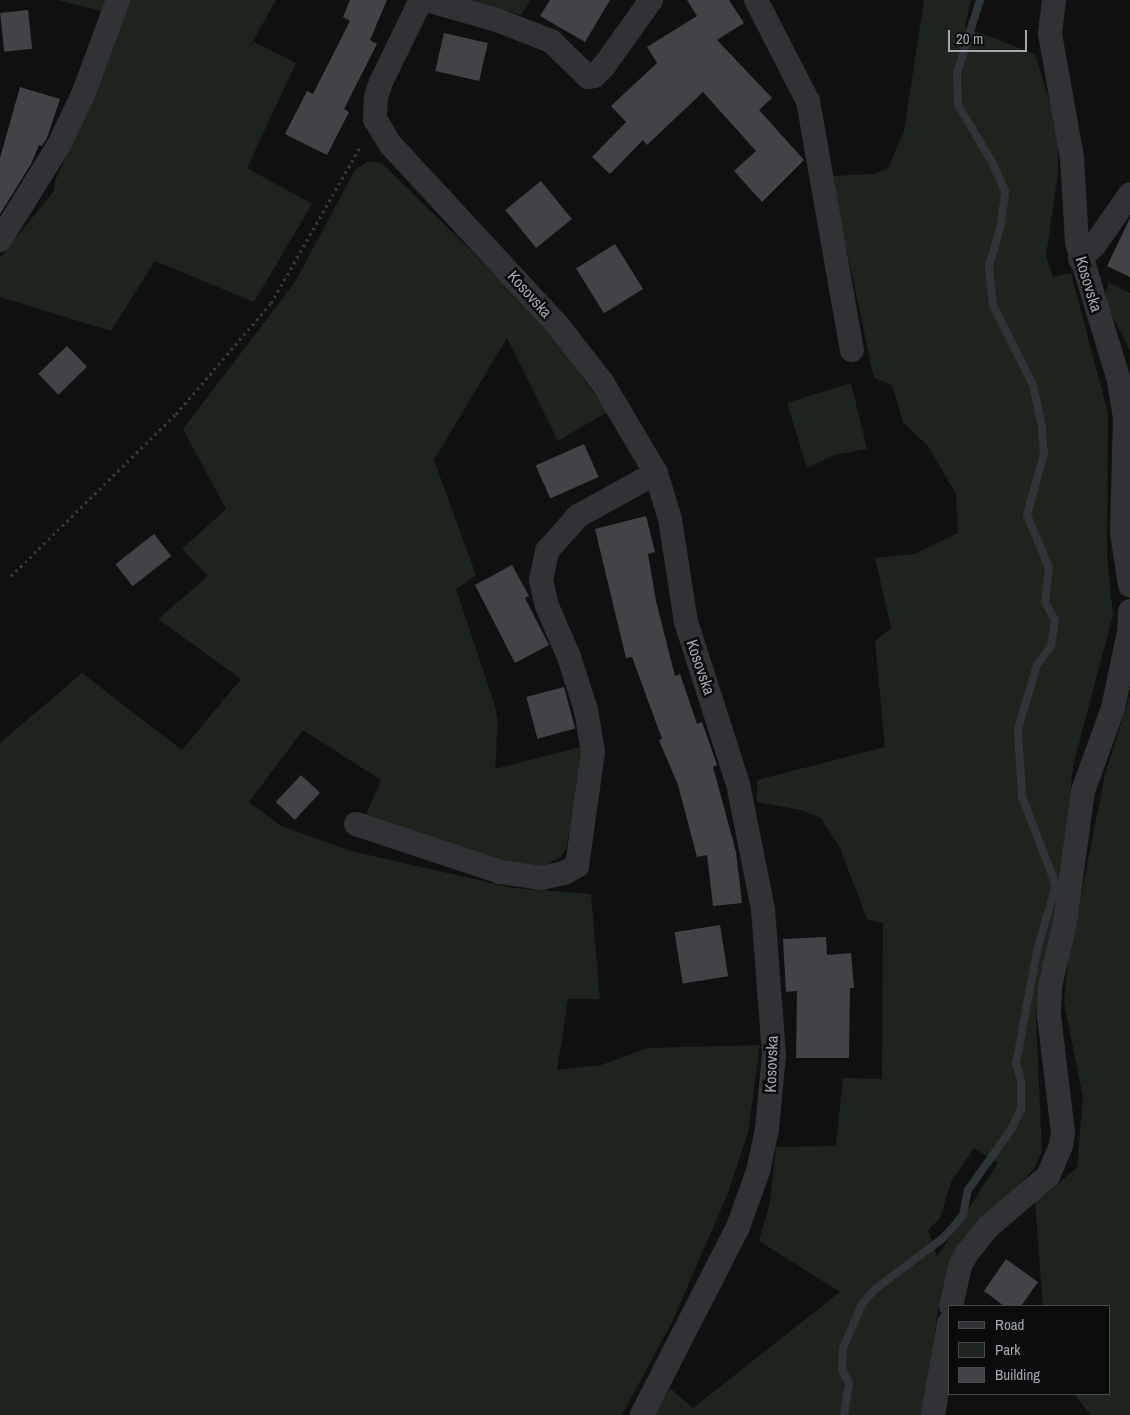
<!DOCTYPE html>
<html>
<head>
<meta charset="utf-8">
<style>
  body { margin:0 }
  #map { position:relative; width:1130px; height:1415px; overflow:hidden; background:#101011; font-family:"Archivo Narrow",sans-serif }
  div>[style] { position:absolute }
  .green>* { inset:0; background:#1d231d }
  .stream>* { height:8px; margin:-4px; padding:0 4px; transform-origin:4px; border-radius:4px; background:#2d3539 }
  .building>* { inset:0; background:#424346; transform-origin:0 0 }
  .path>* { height:3px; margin-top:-1.5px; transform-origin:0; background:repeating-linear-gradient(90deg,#37393c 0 2.5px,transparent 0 6.5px) }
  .street>* { height:24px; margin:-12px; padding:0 12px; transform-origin:12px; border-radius:12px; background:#313235 }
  span { translate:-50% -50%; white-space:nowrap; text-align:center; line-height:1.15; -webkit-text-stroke:5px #0b0b0c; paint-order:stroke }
  .street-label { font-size:16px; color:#a3a8b0 }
  .legend { position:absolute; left:948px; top:1305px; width:162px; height:90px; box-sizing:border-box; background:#0b0b0c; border:1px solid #484a4e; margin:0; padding:6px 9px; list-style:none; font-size:15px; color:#a3a8b0 }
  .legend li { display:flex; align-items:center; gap:10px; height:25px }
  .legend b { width:25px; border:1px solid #484a4e }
  .scale { position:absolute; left:948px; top:30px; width:79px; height:22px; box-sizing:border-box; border:2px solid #a3a8b0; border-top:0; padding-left:6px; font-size:15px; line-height:18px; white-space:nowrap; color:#a3a8b0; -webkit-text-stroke:4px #0b0b0c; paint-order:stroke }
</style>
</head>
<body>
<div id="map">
  <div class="green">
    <i style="clip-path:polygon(58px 0,109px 0,105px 12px)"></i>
    <i style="clip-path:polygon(127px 0,276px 0,249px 48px,254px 42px,296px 63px,247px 168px,312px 204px,254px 302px,155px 261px,111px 331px,0 297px,0 258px,54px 191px,55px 181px,104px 71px)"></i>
    <i style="clip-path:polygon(471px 0,530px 0,521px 15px)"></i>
    <i style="clip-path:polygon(evenodd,924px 0,971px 0,965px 27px,1035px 54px,1058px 129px,1058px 173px,1046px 256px,1053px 277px,1071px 273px,1108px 413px,1107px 555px,1113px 615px,1073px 766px,1057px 916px,1045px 960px,1036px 1017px,1042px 1152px,1033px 1170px,957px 1251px,948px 1271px,941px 1292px,922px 1415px,654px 1415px,670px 1388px,693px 1408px,840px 1292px,759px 1241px,770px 1202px,776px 1147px,836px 1146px,843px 1078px,882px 1079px,883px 923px,867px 919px,840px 848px,821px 818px,801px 810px,757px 802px,757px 780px,885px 747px,875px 641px,891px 628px,875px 558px,914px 554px,958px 533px,956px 494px,928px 446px,903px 422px,892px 385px,874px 378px,831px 176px,874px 174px,888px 168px,904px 131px,924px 0,974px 1148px,998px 1163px,937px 1257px,928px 1230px,940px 1218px,951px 1182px,974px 1148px)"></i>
    <i style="clip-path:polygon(368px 161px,382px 163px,525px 304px,561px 347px,607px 412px,558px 441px,507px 338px,434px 460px,476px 575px,456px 589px,495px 706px,498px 722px,495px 769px,584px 746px,566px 850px,560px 857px,543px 867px,501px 864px,364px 819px,381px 780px,303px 730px,249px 802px,281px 826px,351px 851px,513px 888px,591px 894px,600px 999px,568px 999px,557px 1070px,601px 1065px,648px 1048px,760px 1045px,748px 1133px,728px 1193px,673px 1320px,622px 1415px,0 1415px,0 743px,82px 673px,182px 750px,241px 679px,158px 619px,208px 576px,182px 549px,226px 509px,183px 429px,295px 282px,355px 170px)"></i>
    <i style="clip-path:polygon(1108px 282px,1130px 293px,1130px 350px,1104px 300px)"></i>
    <i style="clip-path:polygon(851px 383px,867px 449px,834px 455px,807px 468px,787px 403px)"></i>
    <i style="clip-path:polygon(1130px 695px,1130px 1415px,1090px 1415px,1074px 1394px,1109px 1394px,1109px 1306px,1043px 1306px,1035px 1202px,1077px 1168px,1083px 1097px,1064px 1002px,1068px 961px,1105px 775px)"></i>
  </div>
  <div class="stream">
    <i style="left:844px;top:1415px;width:32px;rotate:-81deg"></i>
    <i style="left:849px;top:1383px;width:15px;rotate:-118deg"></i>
    <i style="left:842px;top:1370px;width:22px;rotate:-87deg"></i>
    <i style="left:843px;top:1348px;width:48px;rotate:-66.6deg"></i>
    <i style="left:862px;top:1304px;width:18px;rotate:-49deg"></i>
    <i style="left:874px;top:1290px;width:86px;rotate:-37deg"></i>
    <i style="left:943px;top:1238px;width:18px;rotate:-47deg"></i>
    <i style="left:955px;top:1225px;width:13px;rotate:-51deg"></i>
    <i style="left:963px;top:1215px;width:25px;rotate:-79deg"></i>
    <i style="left:968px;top:1190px;width:76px;rotate:-54.6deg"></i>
    <i style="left:1012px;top:1128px;width:21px;rotate:-65deg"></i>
    <i style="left:1021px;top:1109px;width:28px;rotate:-90deg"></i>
    <i style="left:1021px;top:1081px;width:18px;rotate:-106deg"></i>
    <i style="left:1016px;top:1064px;width:115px;rotate:-79.5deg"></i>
    <i style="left:1037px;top:951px;width:69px;rotate:-73.9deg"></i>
    <i style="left:1056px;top:885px;width:94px;rotate:-111.1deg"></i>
    <i style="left:1022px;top:797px;width:68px;rotate:-93.4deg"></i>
    <i style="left:1018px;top:729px;width:67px;rotate:-73.5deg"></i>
    <i style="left:1037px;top:665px;width:24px;rotate:-54deg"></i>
    <i style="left:1051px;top:646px;width:26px;rotate:-81deg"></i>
    <i style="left:1055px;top:620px;width:21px;rotate:-119deg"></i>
    <i style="left:1045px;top:602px;width:34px;rotate:-83deg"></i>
    <i style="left:1049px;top:568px;width:57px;rotate:-112.5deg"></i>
    <i style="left:1027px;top:515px;width:64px;rotate:-74.7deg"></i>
    <i style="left:1044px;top:453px;width:32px;rotate:-95deg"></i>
    <i style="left:1041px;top:421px;width:37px;rotate:-103deg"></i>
    <i style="left:1033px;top:385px;width:89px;rotate:-116.6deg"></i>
    <i style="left:993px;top:305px;width:39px;rotate:-96deg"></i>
    <i style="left:989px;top:266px;width:43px;rotate:-73.7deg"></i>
    <i style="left:1001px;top:225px;width:34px;rotate:-83deg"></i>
    <i style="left:1005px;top:191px;width:32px;rotate:-114deg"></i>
    <i style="left:992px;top:162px;width:66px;rotate:-120.8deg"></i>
    <i style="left:958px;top:105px;width:32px;rotate:-92deg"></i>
    <i style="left:957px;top:73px;width:77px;rotate:-72.5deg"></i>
  </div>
  <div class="building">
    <i style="clip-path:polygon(350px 0,387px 0,370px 40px,377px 44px,344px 109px,349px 112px,327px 155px,285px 134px,307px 91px,313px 94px,350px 21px,343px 17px)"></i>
    <i style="clip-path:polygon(550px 0,610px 0,585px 42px,540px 16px)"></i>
    <i style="clip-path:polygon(687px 0,729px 0,744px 23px,717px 40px,772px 98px,759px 110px,804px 160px,762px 202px,734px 171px,756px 151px,703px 92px,647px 145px,643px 140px,610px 174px,592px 157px,626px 122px,611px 106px,657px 63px,647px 47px,697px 16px)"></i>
    <i style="left:28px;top:10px;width:39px;height:28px;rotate:84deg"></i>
    <i style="left:444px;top:33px;width:45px;height:39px;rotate:13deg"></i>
    <i style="clip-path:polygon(20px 87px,60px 99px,47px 138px,42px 146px,39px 145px,31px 164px,0 214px,0 158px)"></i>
    <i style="left:541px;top:181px;width:49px;height:46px;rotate:51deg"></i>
    <i style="clip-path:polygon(1130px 218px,1130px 277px,1107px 266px)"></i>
    <i style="left:615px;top:244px;width:53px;height:46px;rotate:58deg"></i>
    <i style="left:67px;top:346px;width:29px;height:40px;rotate:46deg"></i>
    <i style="left:584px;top:444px;width:36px;height:53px;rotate:66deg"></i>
    <i style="clip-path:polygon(646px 516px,655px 552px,648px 554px,656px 601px,675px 676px,680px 674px,697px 724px,702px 722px,717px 765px,713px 767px,736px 852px,742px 903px,713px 906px,707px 855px,697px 857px,678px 785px,659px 740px,662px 739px,632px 657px,626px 658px,595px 529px)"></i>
    <i style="left:154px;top:534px;width:28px;height:49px;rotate:52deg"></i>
    <i style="clip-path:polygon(512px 565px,529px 596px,525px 598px,549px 645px,515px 663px,475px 585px)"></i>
    <i style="left:564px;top:687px;width:43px;height:39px;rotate:75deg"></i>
    <i style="left:301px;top:775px;width:26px;height:37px;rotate:43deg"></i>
    <i style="left:720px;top:925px;width:52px;height:46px;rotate:81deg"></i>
    <i style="clip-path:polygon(826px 937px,827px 955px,851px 953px,854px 988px,850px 988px,849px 1058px,796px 1058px,797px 991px,786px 992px,783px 939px)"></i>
    <i style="clip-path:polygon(1006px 1259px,1038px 1282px,1021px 1306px,1004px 1306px,984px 1291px)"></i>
  </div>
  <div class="path">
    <i style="left:11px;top:576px;width:231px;rotate:-44.5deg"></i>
    <i style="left:176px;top:414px;width:146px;rotate:-49.4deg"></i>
    <i style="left:271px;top:303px;width:182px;rotate:-60.3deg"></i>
  </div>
  <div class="street">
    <i style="left:421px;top:0;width:91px;rotate:116deg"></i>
    <i style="left:381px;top:82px;width:16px;rotate:108deg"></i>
    <i style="left:376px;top:97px;width:22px;rotate:93deg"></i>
    <i style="left:375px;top:119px;width:29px;rotate:59deg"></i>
    <i style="left:390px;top:144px;width:244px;rotate:47.2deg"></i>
    <i style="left:556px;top:323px;width:75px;rotate:52.1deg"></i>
    <i style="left:602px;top:382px;width:106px;rotate:59.3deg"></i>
    <i style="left:656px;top:473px;width:48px;rotate:73.1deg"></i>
    <i style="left:670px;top:519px;width:104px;rotate:81.2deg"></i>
    <i style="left:686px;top:622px;width:170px;rotate:72.2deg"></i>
    <i style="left:738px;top:784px;width:127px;rotate:78.7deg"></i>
    <i style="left:763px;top:909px;width:146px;rotate:85.7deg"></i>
    <i style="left:774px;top:1055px;width:74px;rotate:95.4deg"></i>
    <i style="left:767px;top:1129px;width:40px;rotate:102deg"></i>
    <i style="left:759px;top:1168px;width:63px;rotate:109.6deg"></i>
    <i style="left:738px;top:1227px;width:211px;rotate:117.1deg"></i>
    <i style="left:426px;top:0;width:74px;rotate:15.7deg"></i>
    <i style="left:497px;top:20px;width:58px;rotate:21.3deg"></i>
    <i style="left:551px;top:41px;width:52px;rotate:44.2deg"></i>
    <i style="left:588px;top:77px;width:6px;rotate:-9deg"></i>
    <i style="left:594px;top:76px;width:14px;rotate:-45deg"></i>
    <i style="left:604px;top:66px;width:81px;rotate:-54.5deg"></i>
    <i style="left:756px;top:0;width:114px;rotate:62.8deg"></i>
    <i style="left:808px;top:101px;width:253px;rotate:80deg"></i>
    <i style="left:1054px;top:0;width:34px;rotate:97deg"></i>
    <i style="left:1050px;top:34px;width:126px;rotate:79.9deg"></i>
    <i style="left:1072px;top:158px;width:84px;rotate:86.6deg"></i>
    <i style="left:1077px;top:242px;width:144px;rotate:73.1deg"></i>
    <i style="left:1119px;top:380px;width:37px;rotate:81deg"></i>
    <i style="left:1125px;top:417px;width:116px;rotate:91.5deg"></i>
    <i style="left:1122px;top:533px;width:53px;rotate:81.3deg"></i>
    <i style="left:0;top:240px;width:112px;rotate:-58.2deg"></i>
    <i style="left:59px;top:145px;width:59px;rotate:-64.7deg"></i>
    <i style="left:84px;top:92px;width:98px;rotate:-69.7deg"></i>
    <i style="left:1080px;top:259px;width:19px;rotate:-43deg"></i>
    <i style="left:1094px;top:246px;width:63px;rotate:-55.3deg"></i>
    <i style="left:356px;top:824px;width:152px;rotate:18.4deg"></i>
    <i style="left:500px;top:872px;width:41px;rotate:8.3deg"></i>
    <i style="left:541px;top:878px;width:24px;rotate:-12deg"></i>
    <i style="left:564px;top:873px;width:15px;rotate:-28deg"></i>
    <i style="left:577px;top:866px;width:115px;rotate:-82deg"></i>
    <i style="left:593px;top:752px;width:43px;rotate:-99.5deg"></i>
    <i style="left:586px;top:710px;width:56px;rotate:-107.8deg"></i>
    <i style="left:569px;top:657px;width:56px;rotate:-113.3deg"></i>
    <i style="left:547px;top:606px;width:27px;rotate:-103deg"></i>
    <i style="left:541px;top:580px;width:30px;rotate:-78deg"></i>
    <i style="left:547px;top:551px;width:47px;rotate:-48.5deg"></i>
    <i style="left:578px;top:516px;width:89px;rotate:-28.9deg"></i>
    <i style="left:951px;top:1306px;width:41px;rotate:-77.3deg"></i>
    <i style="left:960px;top:1266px;width:15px;rotate:-62deg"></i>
    <i style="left:967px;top:1253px;width:35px;rotate:-51deg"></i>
    <i style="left:989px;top:1226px;width:77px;rotate:-40.3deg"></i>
    <i style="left:1048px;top:1176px;width:34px;rotate:-67deg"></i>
    <i style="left:1061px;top:1145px;width:12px;rotate:-81deg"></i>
    <i style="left:1063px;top:1133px;width:118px;rotate:-96.8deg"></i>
    <i style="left:1049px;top:1016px;width:30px;rotate:-88deg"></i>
    <i style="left:1050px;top:986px;width:66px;rotate:-76.8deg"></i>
    <i style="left:1065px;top:922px;width:132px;rotate:-82.2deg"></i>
    <i style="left:1083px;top:791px;width:88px;rotate:-70.1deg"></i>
    <i style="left:1113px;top:708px;width:78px;rotate:-78.1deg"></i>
    <i style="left:1129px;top:632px;width:21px;rotate:-87deg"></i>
    <i style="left:933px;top:1415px;width:93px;rotate:-80.1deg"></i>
  </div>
  <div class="street-label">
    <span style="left:1089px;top:284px;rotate:73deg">Kosovska</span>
    <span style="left:530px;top:294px;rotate:48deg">Kosovska</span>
    <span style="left:701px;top:667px;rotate:71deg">Kosovska</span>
    <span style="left:771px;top:1064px;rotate:-88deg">Kosovska</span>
  </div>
  <ul class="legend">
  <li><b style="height:6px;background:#313235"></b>Road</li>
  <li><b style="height:14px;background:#1d231d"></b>Park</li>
  <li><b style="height:14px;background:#424346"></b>Building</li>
  </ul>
  <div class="scale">20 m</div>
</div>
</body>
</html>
